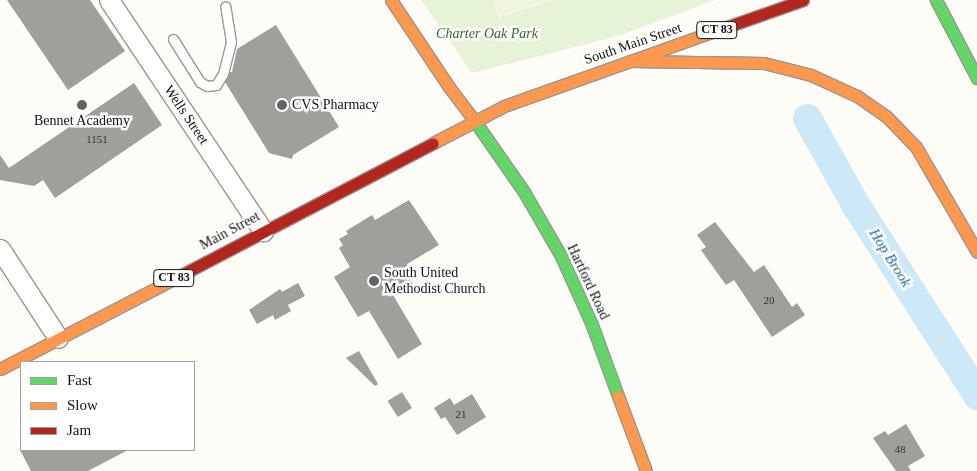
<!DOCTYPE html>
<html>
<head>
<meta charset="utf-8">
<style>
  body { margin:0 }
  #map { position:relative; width:977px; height:471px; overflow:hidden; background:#fdfcf7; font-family:Georgia,serif }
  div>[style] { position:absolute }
  .green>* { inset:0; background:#e7f3d7 }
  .pitch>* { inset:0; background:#f0f6e1 }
  .river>* { height:29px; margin:-14.5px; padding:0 14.5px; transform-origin:14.5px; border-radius:14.5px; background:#cde8f7 }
  .building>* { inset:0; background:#a19f9c; transform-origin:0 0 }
  .roads { filter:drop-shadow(1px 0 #979795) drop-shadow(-1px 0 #979795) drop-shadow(0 1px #979795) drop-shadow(0 -1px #979795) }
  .lane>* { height:9px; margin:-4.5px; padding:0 4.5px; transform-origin:4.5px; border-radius:4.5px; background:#fffffe }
  .street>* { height:19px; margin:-9.5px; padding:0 9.5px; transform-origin:9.5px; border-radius:9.5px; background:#fffffe }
  .fast>* { height:11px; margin:-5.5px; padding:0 5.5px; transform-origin:5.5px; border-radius:5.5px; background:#63d668 }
  .slow>* { height:11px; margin:-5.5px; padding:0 5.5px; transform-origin:5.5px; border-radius:5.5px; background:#ff974d }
  .jam>* { height:11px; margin:-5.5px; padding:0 5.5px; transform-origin:5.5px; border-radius:5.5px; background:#b3261e }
  .dots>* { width:14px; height:14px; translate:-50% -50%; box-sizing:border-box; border:2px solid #fff; border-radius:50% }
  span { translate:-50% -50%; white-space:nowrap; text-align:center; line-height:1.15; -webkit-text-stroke:5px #fff; paint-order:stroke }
  .number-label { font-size:11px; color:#353434 }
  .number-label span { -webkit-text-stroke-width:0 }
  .shield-label span { padding:1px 4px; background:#fff; border:1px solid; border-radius:4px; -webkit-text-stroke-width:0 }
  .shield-label { font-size:12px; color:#111; font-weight:700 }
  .park-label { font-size:14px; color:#2f6b1f; font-style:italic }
  .street-label { font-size:14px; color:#111 }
  .poi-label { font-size:14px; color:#111 }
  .left { translate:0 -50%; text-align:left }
  .water-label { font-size:15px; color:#1768a6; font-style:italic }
  .legend { position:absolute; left:20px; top:361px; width:175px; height:90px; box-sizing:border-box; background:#fff; border:1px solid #a0a0a0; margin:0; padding:6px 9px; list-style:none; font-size:15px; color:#111 }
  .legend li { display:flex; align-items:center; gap:10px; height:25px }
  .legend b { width:25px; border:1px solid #a0a0a0 }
</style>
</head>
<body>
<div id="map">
  <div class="green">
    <i style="clip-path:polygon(421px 0,715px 0,618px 36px,472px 73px)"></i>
  </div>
  <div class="pitch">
    <i style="clip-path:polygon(493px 0,554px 0,499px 18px)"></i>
  </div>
  <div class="river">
    <i style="left:807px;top:118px;width:98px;rotate:60.8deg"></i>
    <i style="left:855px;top:204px;width:227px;rotate:57.4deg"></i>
  </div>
  <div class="building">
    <i style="clip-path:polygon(7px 0,90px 0,125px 51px,68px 90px)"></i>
    <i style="clip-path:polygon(276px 25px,339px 127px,293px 155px,292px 159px,269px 153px,225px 82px,230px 72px,232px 72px,237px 49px)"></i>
    <i style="clip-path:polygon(134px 83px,162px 125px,55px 198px,43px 180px,34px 186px,0 180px,0 155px,9px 168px)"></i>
    <i style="clip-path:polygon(409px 200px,439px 245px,407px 264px,414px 276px,410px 279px,413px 284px,393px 295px,422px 344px,398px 359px,369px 311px,358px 317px,334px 277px,350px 267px,339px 248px,343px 245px,339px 239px,348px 234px,346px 231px,372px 215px,375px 220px)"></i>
    <i style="clip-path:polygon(715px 222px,754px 272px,764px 265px,792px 307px,797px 303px,805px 315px,772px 337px,734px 280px,726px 285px,701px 250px,706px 247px,697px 235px)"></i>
    <i style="clip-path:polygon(298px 283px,305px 296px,288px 305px,291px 311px,275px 320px,273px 315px,257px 324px,249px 310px,280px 289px,282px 292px)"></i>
    <i style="clip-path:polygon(359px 351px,378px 384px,375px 386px,346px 358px)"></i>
    <i style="left:402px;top:392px;width:19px;height:17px;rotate:58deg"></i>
    <i style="clip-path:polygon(472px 394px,486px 417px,457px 435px,445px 417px,441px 419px,434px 408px,450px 398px,454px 405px)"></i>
    <i style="clip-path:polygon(906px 424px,925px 456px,908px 466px,911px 471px,896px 471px,873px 438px,885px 431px,888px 435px)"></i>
    <i style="clip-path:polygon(20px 450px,128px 450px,88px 471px,31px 471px)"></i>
  </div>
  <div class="roads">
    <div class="lane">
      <i style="left:173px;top:39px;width:51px;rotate:57.9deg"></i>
      <i style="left:200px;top:82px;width:8px;rotate:30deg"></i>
      <i style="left:207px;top:86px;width:9px;rotate:-6deg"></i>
      <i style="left:216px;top:85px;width:13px;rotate:-58deg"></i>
      <i style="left:223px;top:74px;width:33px;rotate:-76deg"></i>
      <i style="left:231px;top:42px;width:36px;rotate:-99deg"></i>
    </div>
    <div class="street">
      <i style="left:109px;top:0;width:278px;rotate:56.3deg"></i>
      <i style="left:0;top:249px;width:106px;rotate:56.9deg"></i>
    </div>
    <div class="fast">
      <i style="left:936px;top:0;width:88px;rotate:62.3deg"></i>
      <i style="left:474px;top:120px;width:88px;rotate:55.2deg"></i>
      <i style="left:524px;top:192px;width:74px;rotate:60deg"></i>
      <i style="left:561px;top:256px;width:76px;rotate:65.8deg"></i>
      <i style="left:592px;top:325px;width:76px;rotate:69.9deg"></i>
    </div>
    <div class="slow">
      <i style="left:391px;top:0;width:105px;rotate:56.3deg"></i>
      <i style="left:449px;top:87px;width:41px;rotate:52.9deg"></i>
      <i style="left:630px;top:61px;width:134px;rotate:0.9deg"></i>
      <i style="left:764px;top:63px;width:49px;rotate:14.3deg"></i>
      <i style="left:811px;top:75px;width:51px;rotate:24.5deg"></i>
      <i style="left:857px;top:96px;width:35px;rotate:35deg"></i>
      <i style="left:886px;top:116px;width:43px;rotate:45.9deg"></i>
      <i style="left:916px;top:147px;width:121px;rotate:59.8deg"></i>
      <i style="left:433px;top:143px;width:80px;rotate:-27.5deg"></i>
      <i style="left:504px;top:106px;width:227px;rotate:-19.6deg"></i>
      <i style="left:0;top:369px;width:204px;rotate:-27.4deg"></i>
      <i style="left:618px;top:396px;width:80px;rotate:69.5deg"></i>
    </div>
    <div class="jam">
      <i style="left:718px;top:30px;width:90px;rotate:-19.4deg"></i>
      <i style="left:181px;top:275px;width:284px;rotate:-27.6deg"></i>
    </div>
  </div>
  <div class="dots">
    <i style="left:82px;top:105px;background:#646362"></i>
    <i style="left:282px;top:105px;background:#646362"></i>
    <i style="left:374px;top:281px;background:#646362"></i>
  </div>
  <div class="number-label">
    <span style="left:97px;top:139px">1151</span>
    <span style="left:769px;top:300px">20</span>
    <span style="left:461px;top:414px">21</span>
    <span style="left:900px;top:449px">48</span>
  </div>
  <div class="shield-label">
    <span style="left:717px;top:30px">CT 83</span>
    <span style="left:174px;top:278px">CT 83</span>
  </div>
  <div class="park-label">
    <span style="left:487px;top:34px">Charter Oak Park</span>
  </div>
  <div class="street-label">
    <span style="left:633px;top:44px;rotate:-19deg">South Main Street</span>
    <span style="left:186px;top:115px;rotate:56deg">Wells Street</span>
    <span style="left:230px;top:231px;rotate:-28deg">Main Street</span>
    <span style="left:588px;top:282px;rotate:65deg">Hartford Road</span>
  </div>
  <div class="poi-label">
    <span class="left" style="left:292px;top:105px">CVS Pharmacy</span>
    <span style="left:82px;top:121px">Bennet Academy</span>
    <span class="left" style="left:384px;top:281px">South United<br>Methodist Church</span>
  </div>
  <div class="water-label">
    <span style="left:890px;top:258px;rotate:58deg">Hop Brook</span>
  </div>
  <ul class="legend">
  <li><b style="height:6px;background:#63d668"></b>Fast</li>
  <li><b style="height:6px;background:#ff974d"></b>Slow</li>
  <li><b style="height:6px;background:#b3261e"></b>Jam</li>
  </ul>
</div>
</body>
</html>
